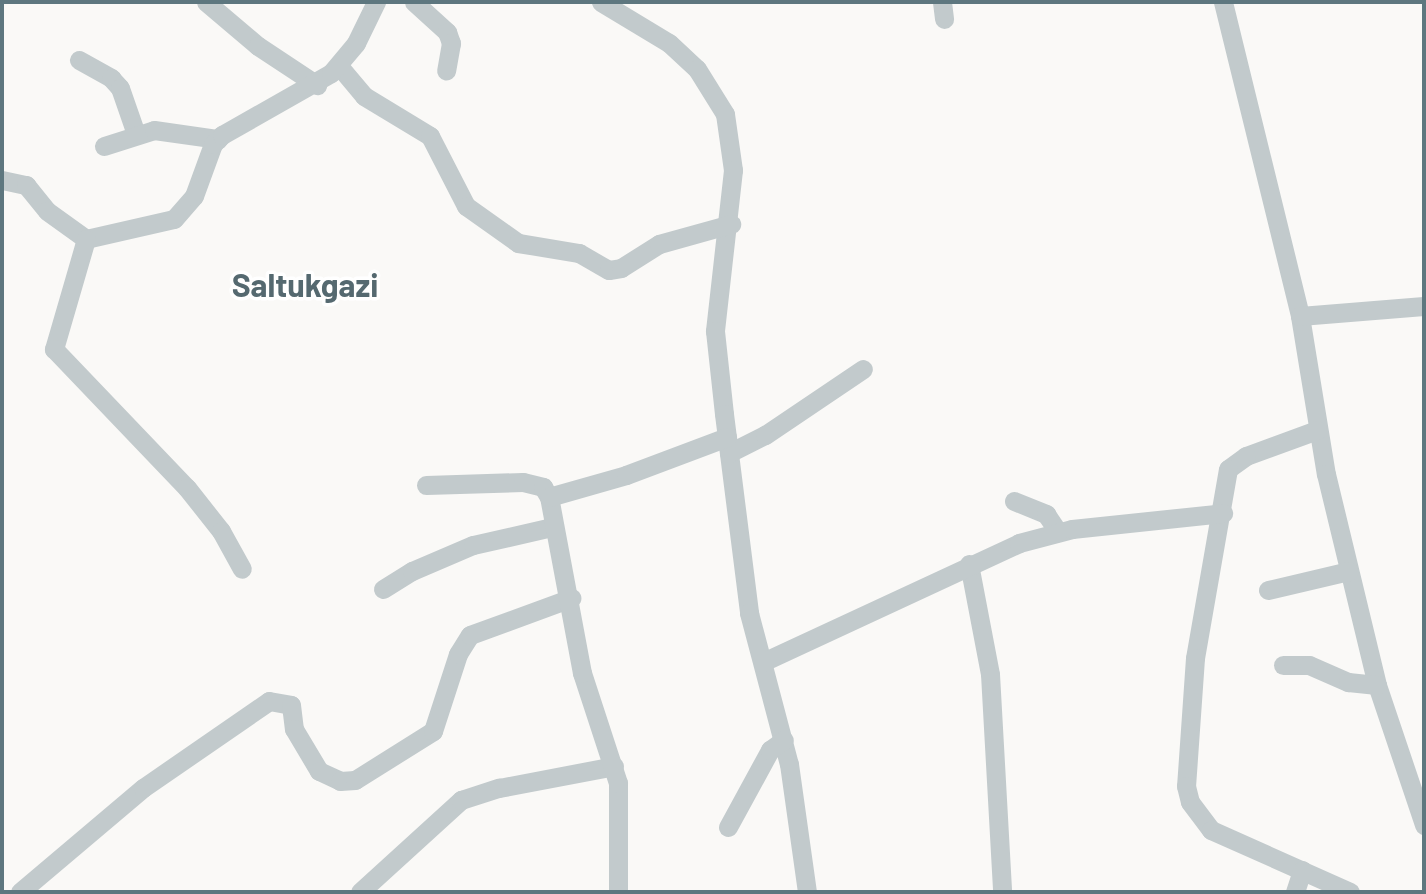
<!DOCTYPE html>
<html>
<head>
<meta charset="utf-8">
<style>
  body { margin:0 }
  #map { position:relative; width:1426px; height:894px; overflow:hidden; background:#faf9f7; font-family:Barlow,sans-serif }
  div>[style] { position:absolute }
  .minor>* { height:19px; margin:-9.5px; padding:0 9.5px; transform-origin:9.5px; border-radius:9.5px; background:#c2cacc }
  span { translate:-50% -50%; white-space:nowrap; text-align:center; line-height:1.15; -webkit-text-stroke:7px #fff; paint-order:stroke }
  .district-label { font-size:32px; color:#556970; font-weight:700 }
  .frame { position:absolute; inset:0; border:4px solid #5e777f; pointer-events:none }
</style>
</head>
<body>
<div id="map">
  <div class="minor">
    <i style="left:206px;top:2px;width:68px;rotate:40.2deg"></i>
    <i style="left:258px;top:46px;width:71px;rotate:33.5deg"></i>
    <i style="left:414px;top:2px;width:45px;rotate:42.3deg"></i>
    <i style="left:447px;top:32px;width:12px;rotate:70deg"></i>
    <i style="left:451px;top:43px;width:28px;rotate:100deg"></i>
    <i style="left:601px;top:2px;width:79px;rotate:31.1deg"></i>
    <i style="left:669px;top:43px;width:38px;rotate:43deg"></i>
    <i style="left:697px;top:69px;width:53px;rotate:58.1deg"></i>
    <i style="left:725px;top:114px;width:57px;rotate:81.9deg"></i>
    <i style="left:733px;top:170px;width:162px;rotate:96.4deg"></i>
    <i style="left:715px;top:331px;width:83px;rotate:83.8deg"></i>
    <i style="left:724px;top:414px;width:201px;rotate:82.8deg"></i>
    <i style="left:749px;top:613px;width:156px;rotate:75.2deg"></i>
    <i style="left:789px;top:764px;width:129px;rotate:82deg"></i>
    <i style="left:942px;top:2px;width:17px;rotate:83deg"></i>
    <i style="left:1223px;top:2px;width:323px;rotate:76.2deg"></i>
    <i style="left:1300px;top:316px;width:160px;rotate:80.7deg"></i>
    <i style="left:1326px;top:474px;width:217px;rotate:76.4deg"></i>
    <i style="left:1377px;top:685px;width:148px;rotate:71.4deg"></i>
    <i style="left:79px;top:60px;width:37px;rotate:29deg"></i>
    <i style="left:111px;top:78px;width:13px;rotate:48deg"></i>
    <i style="left:120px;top:88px;width:49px;rotate:70.8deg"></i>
    <i style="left:339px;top:66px;width:39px;rotate:50deg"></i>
    <i style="left:364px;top:96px;width:77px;rotate:31.2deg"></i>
    <i style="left:430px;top:136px;width:79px;rotate:62.8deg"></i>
    <i style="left:466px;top:206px;width:64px;rotate:35.4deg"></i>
    <i style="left:518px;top:243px;width:62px;rotate:9.3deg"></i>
    <i style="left:579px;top:253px;width:34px;rotate:30deg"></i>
    <i style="left:609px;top:270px;width:12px;rotate:-9deg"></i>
    <i style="left:621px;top:268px;width:45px;rotate:-32.3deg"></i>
    <i style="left:659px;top:244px;width:75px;rotate:-15.5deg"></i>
    <i style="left:104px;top:146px;width:52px;rotate:-17.7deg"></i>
    <i style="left:154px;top:130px;width:65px;rotate:8deg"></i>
    <i style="left:2px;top:180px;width:25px;rotate:12deg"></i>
    <i style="left:26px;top:185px;width:33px;rotate:51deg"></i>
    <i style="left:47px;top:211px;width:48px;rotate:35.7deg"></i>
    <i style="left:86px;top:239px;width:90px;rotate:-12.8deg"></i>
    <i style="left:174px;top:219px;width:30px;rotate:-49deg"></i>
    <i style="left:194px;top:196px;width:55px;rotate:-69.9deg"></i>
    <i style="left:213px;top:144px;width:13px;rotate:-45deg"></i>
    <i style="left:222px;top:135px;width:125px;rotate:-29.6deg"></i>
    <i style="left:331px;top:73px;width:39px;rotate:-50deg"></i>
    <i style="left:356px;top:43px;width:46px;rotate:-64deg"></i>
    <i style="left:86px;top:239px;width:115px;rotate:106.2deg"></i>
    <i style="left:54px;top:349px;width:192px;rotate:46.3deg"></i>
    <i style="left:187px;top:488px;width:55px;rotate:51.7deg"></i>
    <i style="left:221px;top:531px;width:43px;rotate:61.1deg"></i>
    <i style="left:1300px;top:316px;width:124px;rotate:-4.6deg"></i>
    <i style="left:1317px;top:430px;width:76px;rotate:159.9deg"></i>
    <i style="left:1246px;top:456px;width:22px;rotate:144deg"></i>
    <i style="left:1228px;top:469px;width:192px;rotate:99.9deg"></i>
    <i style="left:1195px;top:658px;width:128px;rotate:94deg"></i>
    <i style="left:1186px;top:786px;width:16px;rotate:76deg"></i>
    <i style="left:1190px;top:802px;width:35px;rotate:53deg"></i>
    <i style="left:1211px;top:830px;width:152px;rotate:24deg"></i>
    <i style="left:729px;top:453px;width:40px;rotate:-26.6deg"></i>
    <i style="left:765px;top:435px;width:118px;rotate:-34deg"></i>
    <i style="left:426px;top:485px;width:97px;rotate:-1.8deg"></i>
    <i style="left:523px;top:482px;width:21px;rotate:14deg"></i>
    <i style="left:543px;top:487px;width:12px;rotate:59deg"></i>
    <i style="left:1014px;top:501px;width:35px;rotate:22deg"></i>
    <i style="left:1046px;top:514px;width:22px;rotate:56deg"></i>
    <i style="left:969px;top:564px;width:112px;rotate:79.2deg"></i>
    <i style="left:990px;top:674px;width:218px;rotate:86.8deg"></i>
    <i style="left:383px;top:589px;width:34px;rotate:-32deg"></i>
    <i style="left:412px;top:571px;width:66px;rotate:-23.1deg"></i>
    <i style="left:473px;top:545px;width:81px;rotate:-12.8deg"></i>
    <i style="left:1268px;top:590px;width:83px;rotate:-13.2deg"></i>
    <i style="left:763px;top:662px;width:282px;rotate:-24.9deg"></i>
    <i style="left:1019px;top:543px;width:55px;rotate:-14.8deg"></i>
    <i style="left:1072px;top:529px;width:152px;rotate:-6deg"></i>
    <i style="left:1283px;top:665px;width:26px"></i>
    <i style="left:1309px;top:665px;width:43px;rotate:23.6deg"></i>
    <i style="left:1348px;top:682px;width:29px;rotate:6deg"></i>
    <i style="left:728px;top:827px;width:88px;rotate:-61.4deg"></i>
    <i style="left:770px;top:750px;width:17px;rotate:-36deg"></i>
    <i style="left:20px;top:892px;width:161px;rotate:-40.2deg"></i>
    <i style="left:143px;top:788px;width:153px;rotate:-34.6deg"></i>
    <i style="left:269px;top:701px;width:22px;rotate:10deg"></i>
    <i style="left:291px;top:705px;width:24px;rotate:83deg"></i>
    <i style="left:294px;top:729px;width:49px;rotate:59.2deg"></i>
    <i style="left:319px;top:771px;width:23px;rotate:25deg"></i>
    <i style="left:340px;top:781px;width:15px;rotate:-4deg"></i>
    <i style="left:355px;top:780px;width:92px;rotate:-32.1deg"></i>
    <i style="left:433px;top:731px;width:81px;rotate:-72deg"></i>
    <i style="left:458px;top:654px;width:22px;rotate:-58deg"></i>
    <i style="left:470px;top:635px;width:108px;rotate:-20.1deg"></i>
    <i style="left:360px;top:892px;width:137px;rotate:-42.3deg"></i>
    <i style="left:461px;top:800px;width:40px;rotate:-18deg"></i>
    <i style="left:499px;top:788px;width:117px;rotate:-10.8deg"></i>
    <i style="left:618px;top:892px;width:109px;rotate:-90deg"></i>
    <i style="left:618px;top:783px;width:116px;rotate:-108.1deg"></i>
    <i style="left:582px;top:673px;width:179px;rotate:-100.6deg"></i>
    <i style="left:549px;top:497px;width:80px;rotate:-15.9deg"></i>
    <i style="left:626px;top:475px;width:108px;rotate:-20.6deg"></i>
    <i style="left:1295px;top:892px;width:23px;rotate:-72deg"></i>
  </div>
  <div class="district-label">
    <span style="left:305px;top:284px">Saltukgazi</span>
  </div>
  <div class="frame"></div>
</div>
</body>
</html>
